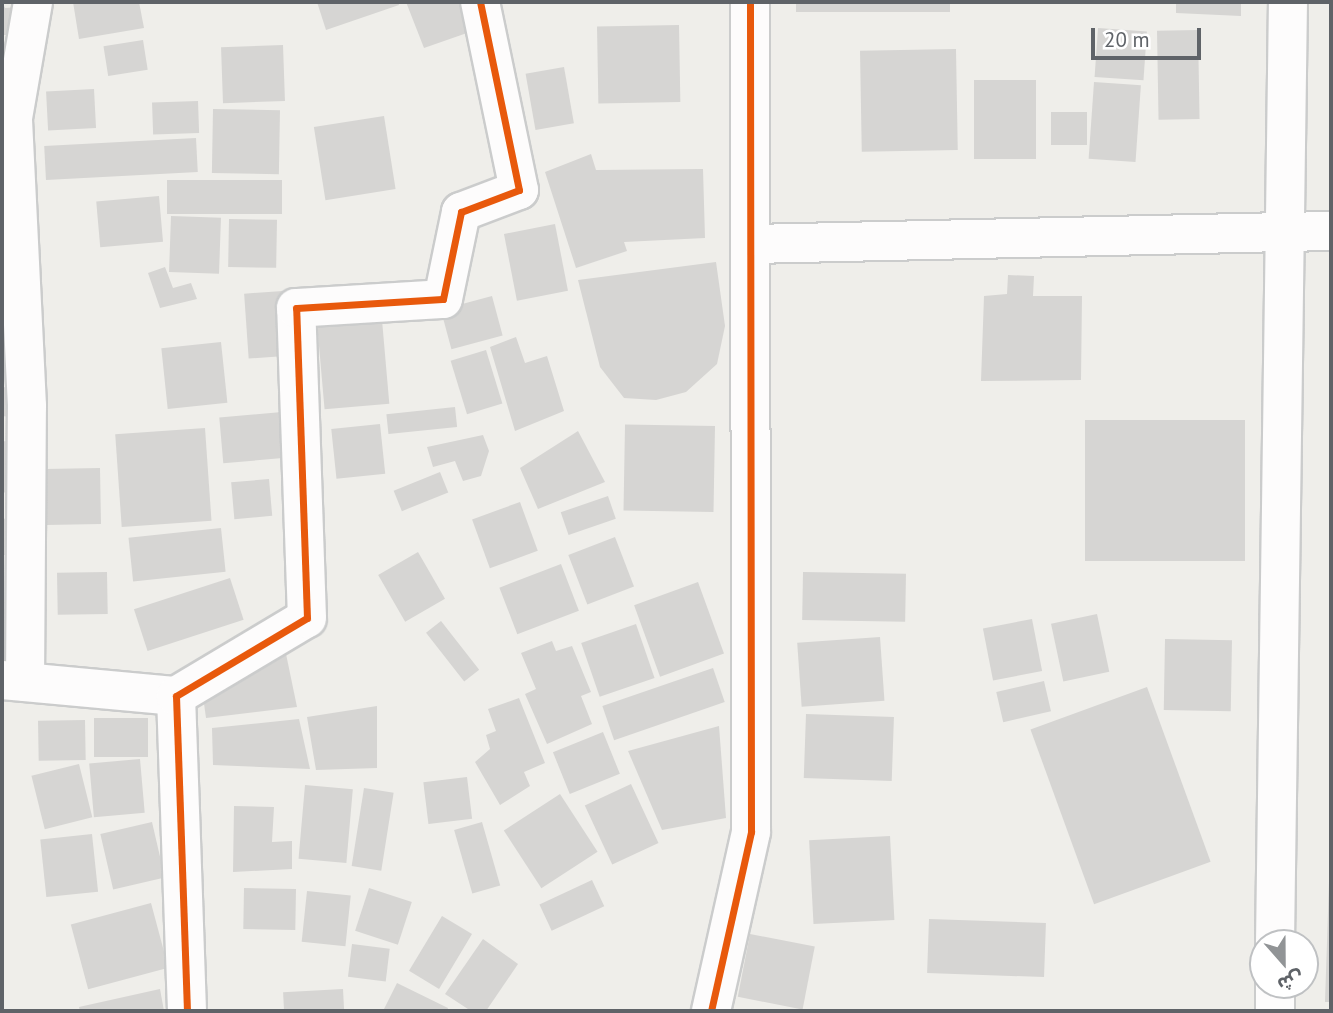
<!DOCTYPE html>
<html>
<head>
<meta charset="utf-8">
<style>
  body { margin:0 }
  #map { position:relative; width:1333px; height:1013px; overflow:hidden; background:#efeeea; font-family:"PT Sans","Noto Sans Arabic",sans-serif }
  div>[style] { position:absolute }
  .building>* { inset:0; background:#d6d5d3; transform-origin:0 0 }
  .roads { filter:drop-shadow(2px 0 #cbcccc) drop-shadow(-2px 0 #cbcccc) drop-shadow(0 2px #cbcccc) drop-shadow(0 -2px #cbcccc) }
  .minor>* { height:38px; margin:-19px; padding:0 19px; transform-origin:19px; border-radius:19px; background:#fdfcfc }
  .cycleway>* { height:7px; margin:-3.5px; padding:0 3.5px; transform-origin:3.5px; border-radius:3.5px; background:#e8590c }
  span { translate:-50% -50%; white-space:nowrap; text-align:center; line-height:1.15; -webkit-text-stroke:5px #fff; paint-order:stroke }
  .frame { position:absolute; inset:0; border:4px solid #5f6368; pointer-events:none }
  .north { position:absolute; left:1249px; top:929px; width:70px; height:70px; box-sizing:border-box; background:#fff; border:2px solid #bfc1c3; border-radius:50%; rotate:159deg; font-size:19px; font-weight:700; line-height:28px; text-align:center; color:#5f6368 }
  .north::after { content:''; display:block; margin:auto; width:24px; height:32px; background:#919496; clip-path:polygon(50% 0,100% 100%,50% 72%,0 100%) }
  .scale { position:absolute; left:1091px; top:28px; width:110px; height:32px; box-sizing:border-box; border:4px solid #5f6368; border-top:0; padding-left:9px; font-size:21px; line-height:24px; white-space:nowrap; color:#5f6368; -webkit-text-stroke:5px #fff; paint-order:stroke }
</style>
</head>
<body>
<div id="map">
  <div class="building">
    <i style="clip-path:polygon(2px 2px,5px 8px,21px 7px,20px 35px,2px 35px)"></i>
    <i style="clip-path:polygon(73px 2px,139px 2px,144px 28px,79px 39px)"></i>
    <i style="clip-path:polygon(317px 2px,398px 2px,399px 5px,326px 30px)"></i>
    <i style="clip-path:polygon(406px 2px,479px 2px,487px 26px,424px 48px)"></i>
    <i style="left:796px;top:2px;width:154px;height:10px"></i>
    <i style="clip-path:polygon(1176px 2px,1241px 2px,1241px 16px,1176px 13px)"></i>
    <i style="left:679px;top:25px;width:77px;height:82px;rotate:89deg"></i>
    <i style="left:1098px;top:28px;width:49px;height:49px;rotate:4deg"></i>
    <i style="left:1198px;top:30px;width:89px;height:41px;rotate:89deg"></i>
    <i style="left:143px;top:40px;width:30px;height:40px;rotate:81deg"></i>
    <i style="left:283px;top:45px;width:56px;height:62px;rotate:88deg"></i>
    <i style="left:956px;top:49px;width:101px;height:96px;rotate:89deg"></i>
    <i style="left:564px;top:67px;width:57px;height:39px;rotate:80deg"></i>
    <i style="left:974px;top:80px;width:62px;height:79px"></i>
    <i style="left:1094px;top:82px;width:47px;height:77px;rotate:4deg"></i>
    <i style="left:94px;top:89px;width:39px;height:48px;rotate:87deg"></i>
    <i style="left:198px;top:101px;width:32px;height:46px;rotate:88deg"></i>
    <i style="left:213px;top:109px;width:67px;height:64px;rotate:1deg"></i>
    <i style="left:1051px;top:112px;width:36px;height:33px"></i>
    <i style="left:384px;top:116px;width:74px;height:71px;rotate:81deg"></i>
    <i style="left:196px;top:138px;width:34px;height:152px;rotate:87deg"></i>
    <i style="clip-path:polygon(591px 154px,596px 170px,703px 169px,705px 238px,624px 242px,627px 251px,576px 268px,545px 172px)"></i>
    <i style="left:167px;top:180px;width:115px;height:34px"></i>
    <i style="left:159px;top:196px;width:46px;height:63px;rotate:85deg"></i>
    <i style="left:171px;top:216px;width:50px;height:56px;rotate:2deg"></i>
    <i style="left:229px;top:219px;width:48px;height:48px;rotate:1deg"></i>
    <i style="left:555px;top:224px;width:68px;height:52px;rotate:79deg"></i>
    <i style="clip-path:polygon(716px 262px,725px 326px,717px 364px,686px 392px,656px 400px,624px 398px,600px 367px,578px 280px)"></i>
    <i style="clip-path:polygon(165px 267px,173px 288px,191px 283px,197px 299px,160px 308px,148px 273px)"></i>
    <i style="clip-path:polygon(1008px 275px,1034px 276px,1033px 296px,1082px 296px,1081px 380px,981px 381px,984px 296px,1007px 294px)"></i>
    <i style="left:297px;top:290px;width:65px;height:53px;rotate:86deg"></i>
    <i style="left:492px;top:296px;width:41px;height:53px;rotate:75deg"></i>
    <i style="left:382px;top:320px;width:84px;height:65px;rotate:85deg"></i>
    <i style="clip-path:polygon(516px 337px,525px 363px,547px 356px,564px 411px,515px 431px,490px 347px)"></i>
    <i style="left:221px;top:342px;width:61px;height:60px;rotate:84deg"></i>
    <i style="left:486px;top:350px;width:56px;height:37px;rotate:73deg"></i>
    <i style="left:2px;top:387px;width:11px;height:29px;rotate:5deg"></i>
    <i style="left:455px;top:407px;width:20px;height:69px;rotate:84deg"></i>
    <i style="left:293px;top:411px;width:46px;height:74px;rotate:85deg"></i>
    <i style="left:1245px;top:420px;width:141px;height:160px;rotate:90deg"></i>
    <i style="left:380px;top:424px;width:50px;height:49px;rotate:84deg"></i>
    <i style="left:715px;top:426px;width:86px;height:90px;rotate:91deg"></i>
    <i style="left:205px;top:428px;width:93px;height:90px;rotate:86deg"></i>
    <i style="clip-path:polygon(578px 431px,605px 482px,538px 509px,520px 468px)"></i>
    <i style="clip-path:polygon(483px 435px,489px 451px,481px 476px,463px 481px,455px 461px,433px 467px,427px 447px)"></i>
    <i style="clip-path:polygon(2px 441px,12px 442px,7px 493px,2px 492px)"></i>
    <i style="left:100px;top:468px;width:56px;height:55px;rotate:89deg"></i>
    <i style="left:440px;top:472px;width:22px;height:50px;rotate:68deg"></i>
    <i style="left:269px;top:479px;width:37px;height:38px;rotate:85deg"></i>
    <i style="left:608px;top:496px;width:24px;height:50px;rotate:71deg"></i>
    <i style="left:520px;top:502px;width:52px;height:51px;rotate:70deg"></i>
    <i style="clip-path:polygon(10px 518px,8px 555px,2px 555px,2px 519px)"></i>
    <i style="left:221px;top:528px;width:44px;height:93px;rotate:84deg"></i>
    <i style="left:615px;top:537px;width:53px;height:50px;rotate:69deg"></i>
    <i style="left:418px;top:552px;width:54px;height:46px;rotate:60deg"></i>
    <i style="left:561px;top:564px;width:50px;height:66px;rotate:69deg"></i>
    <i style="left:107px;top:572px;width:42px;height:50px;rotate:89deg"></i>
    <i style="left:803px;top:572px;width:103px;height:48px;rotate:1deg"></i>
    <i style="left:230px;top:578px;width:44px;height:101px;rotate:72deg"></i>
    <i style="left:698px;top:582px;width:76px;height:68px;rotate:70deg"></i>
    <i style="left:1097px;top:614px;width:59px;height:47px;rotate:78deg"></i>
    <i style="left:1032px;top:619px;width:53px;height:50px;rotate:79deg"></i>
    <i style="left:441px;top:621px;width:62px;height:19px;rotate:52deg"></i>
    <i style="left:636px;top:624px;width:57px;height:58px;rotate:71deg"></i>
    <i style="left:880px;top:637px;width:64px;height:83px;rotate:86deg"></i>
    <i style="left:1165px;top:639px;width:67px;height:71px;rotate:1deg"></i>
    <i style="clip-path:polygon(552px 641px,556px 651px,572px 646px,591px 692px,581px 696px,592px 724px,547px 744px,525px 694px,536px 689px,521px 653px)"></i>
    <i style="clip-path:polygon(285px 649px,297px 707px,206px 718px,202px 689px)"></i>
    <i style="left:713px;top:668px;width:36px;height:117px;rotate:71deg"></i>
    <i style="left:1044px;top:681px;width:31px;height:49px;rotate:77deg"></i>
    <i style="left:1147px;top:687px;width:186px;height:124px;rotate:70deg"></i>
    <i style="clip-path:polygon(519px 698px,545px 763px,524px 772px,530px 786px,500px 805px,475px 762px,490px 749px,486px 735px,496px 731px,488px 709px)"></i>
    <i style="clip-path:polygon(377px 706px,377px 768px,316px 770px,307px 717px)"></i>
    <i style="left:806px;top:714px;width:88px;height:64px;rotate:2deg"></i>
    <i style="left:94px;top:718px;width:54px;height:39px"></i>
    <i style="clip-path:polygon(299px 719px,310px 769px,213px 765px,212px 728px)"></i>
    <i style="left:85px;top:720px;width:40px;height:47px;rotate:89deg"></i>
    <i style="clip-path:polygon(719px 726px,726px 818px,662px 830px,628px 751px)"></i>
    <i style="left:603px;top:732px;width:45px;height:54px;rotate:68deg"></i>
    <i style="left:140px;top:759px;width:54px;height:51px;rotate:85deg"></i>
    <i style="left:79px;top:764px;width:55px;height:49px;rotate:76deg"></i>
    <i style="left:467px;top:777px;width:42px;height:44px;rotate:83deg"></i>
    <i style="left:631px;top:784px;width:65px;height:51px;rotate:65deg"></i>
    <i style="left:305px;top:785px;width:48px;height:74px;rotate:5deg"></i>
    <i style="left:364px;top:788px;width:30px;height:79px;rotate:9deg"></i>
    <i style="left:560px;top:794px;width:69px;height:67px;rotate:57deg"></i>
    <i style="clip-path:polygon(234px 806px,274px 807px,272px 842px,292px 841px,292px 869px,233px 872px)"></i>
    <i style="left:152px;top:822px;width:57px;height:53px;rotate:77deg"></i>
    <i style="left:482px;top:822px;width:66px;height:29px;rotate:74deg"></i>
    <i style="left:92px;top:834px;width:58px;height:52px;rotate:84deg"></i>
    <i style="left:890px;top:836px;width:84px;height:81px;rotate:87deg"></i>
    <i style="left:592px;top:880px;width:29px;height:58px;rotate:65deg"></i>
    <i style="clip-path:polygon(1329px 882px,1331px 882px,1331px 1002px,1325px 1002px)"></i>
    <i style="left:244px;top:888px;width:52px;height:41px;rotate:1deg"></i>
    <i style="left:369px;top:888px;width:45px;height:45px;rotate:18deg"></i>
    <i style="left:307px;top:891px;width:44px;height:51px;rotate:6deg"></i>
    <i style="left:151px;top:903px;width:67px;height:83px;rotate:75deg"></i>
    <i style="left:442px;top:916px;width:35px;height:64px;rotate:31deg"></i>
    <i style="left:929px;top:919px;width:117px;height:54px;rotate:2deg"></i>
    <i style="left:750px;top:934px;width:66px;height:64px;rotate:11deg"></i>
    <i style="clip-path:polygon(483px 939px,518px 964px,486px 1011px,471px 1011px,445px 994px)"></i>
    <i style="left:352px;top:944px;width:38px;height:33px;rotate:7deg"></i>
    <i style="clip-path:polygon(397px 983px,448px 1008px,447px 1011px,383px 1011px)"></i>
    <i style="clip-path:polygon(160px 989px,164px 1011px,80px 1011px,79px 1007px)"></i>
    <i style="left:343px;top:989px;width:22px;height:60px;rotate:87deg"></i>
  </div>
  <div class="roads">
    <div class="minor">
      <i style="left:752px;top:244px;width:579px;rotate:-1.29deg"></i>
      <i style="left:2px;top:680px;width:175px;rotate:5.3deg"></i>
      <i style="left:25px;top:682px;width:276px;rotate:-89.6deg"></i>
      <i style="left:27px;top:406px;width:288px;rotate:-92.8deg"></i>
      <i style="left:13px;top:118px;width:118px;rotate:-80.2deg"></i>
      <i style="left:1275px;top:943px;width:941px;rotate:-89.21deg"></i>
      <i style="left:187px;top:1011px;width:315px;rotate:-92deg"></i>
      <i style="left:176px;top:696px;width:152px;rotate:-30.8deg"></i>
      <i style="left:307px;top:618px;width:310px;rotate:-92deg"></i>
      <i style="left:296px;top:308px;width:147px;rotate:-3.5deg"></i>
      <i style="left:443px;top:299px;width:89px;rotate:-78.3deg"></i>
      <i style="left:461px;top:212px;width:62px;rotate:-20.8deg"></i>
      <i style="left:519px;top:190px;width:192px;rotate:-101.7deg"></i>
      <i style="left:711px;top:1011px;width:183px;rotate:-77.4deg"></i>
      <i style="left:751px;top:832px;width:830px;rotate:-90.07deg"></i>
      <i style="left:1275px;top:1011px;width:26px;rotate:-90deg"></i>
    </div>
  </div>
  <div class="cycleway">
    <i style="left:187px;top:1011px;width:315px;rotate:-92deg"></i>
    <i style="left:176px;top:696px;width:152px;rotate:-30.8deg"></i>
    <i style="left:307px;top:618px;width:310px;rotate:-92deg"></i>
    <i style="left:296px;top:308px;width:147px;rotate:-3.5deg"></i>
    <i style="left:443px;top:299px;width:89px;rotate:-78.3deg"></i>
    <i style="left:461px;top:212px;width:62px;rotate:-20.8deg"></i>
    <i style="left:519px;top:190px;width:192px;rotate:-101.7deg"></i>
    <i style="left:711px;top:1011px;width:183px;rotate:-77.4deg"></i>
    <i style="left:751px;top:832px;width:830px;rotate:-90.07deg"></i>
  </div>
  <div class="frame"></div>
  <div class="north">ش</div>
  <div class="scale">20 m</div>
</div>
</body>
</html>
